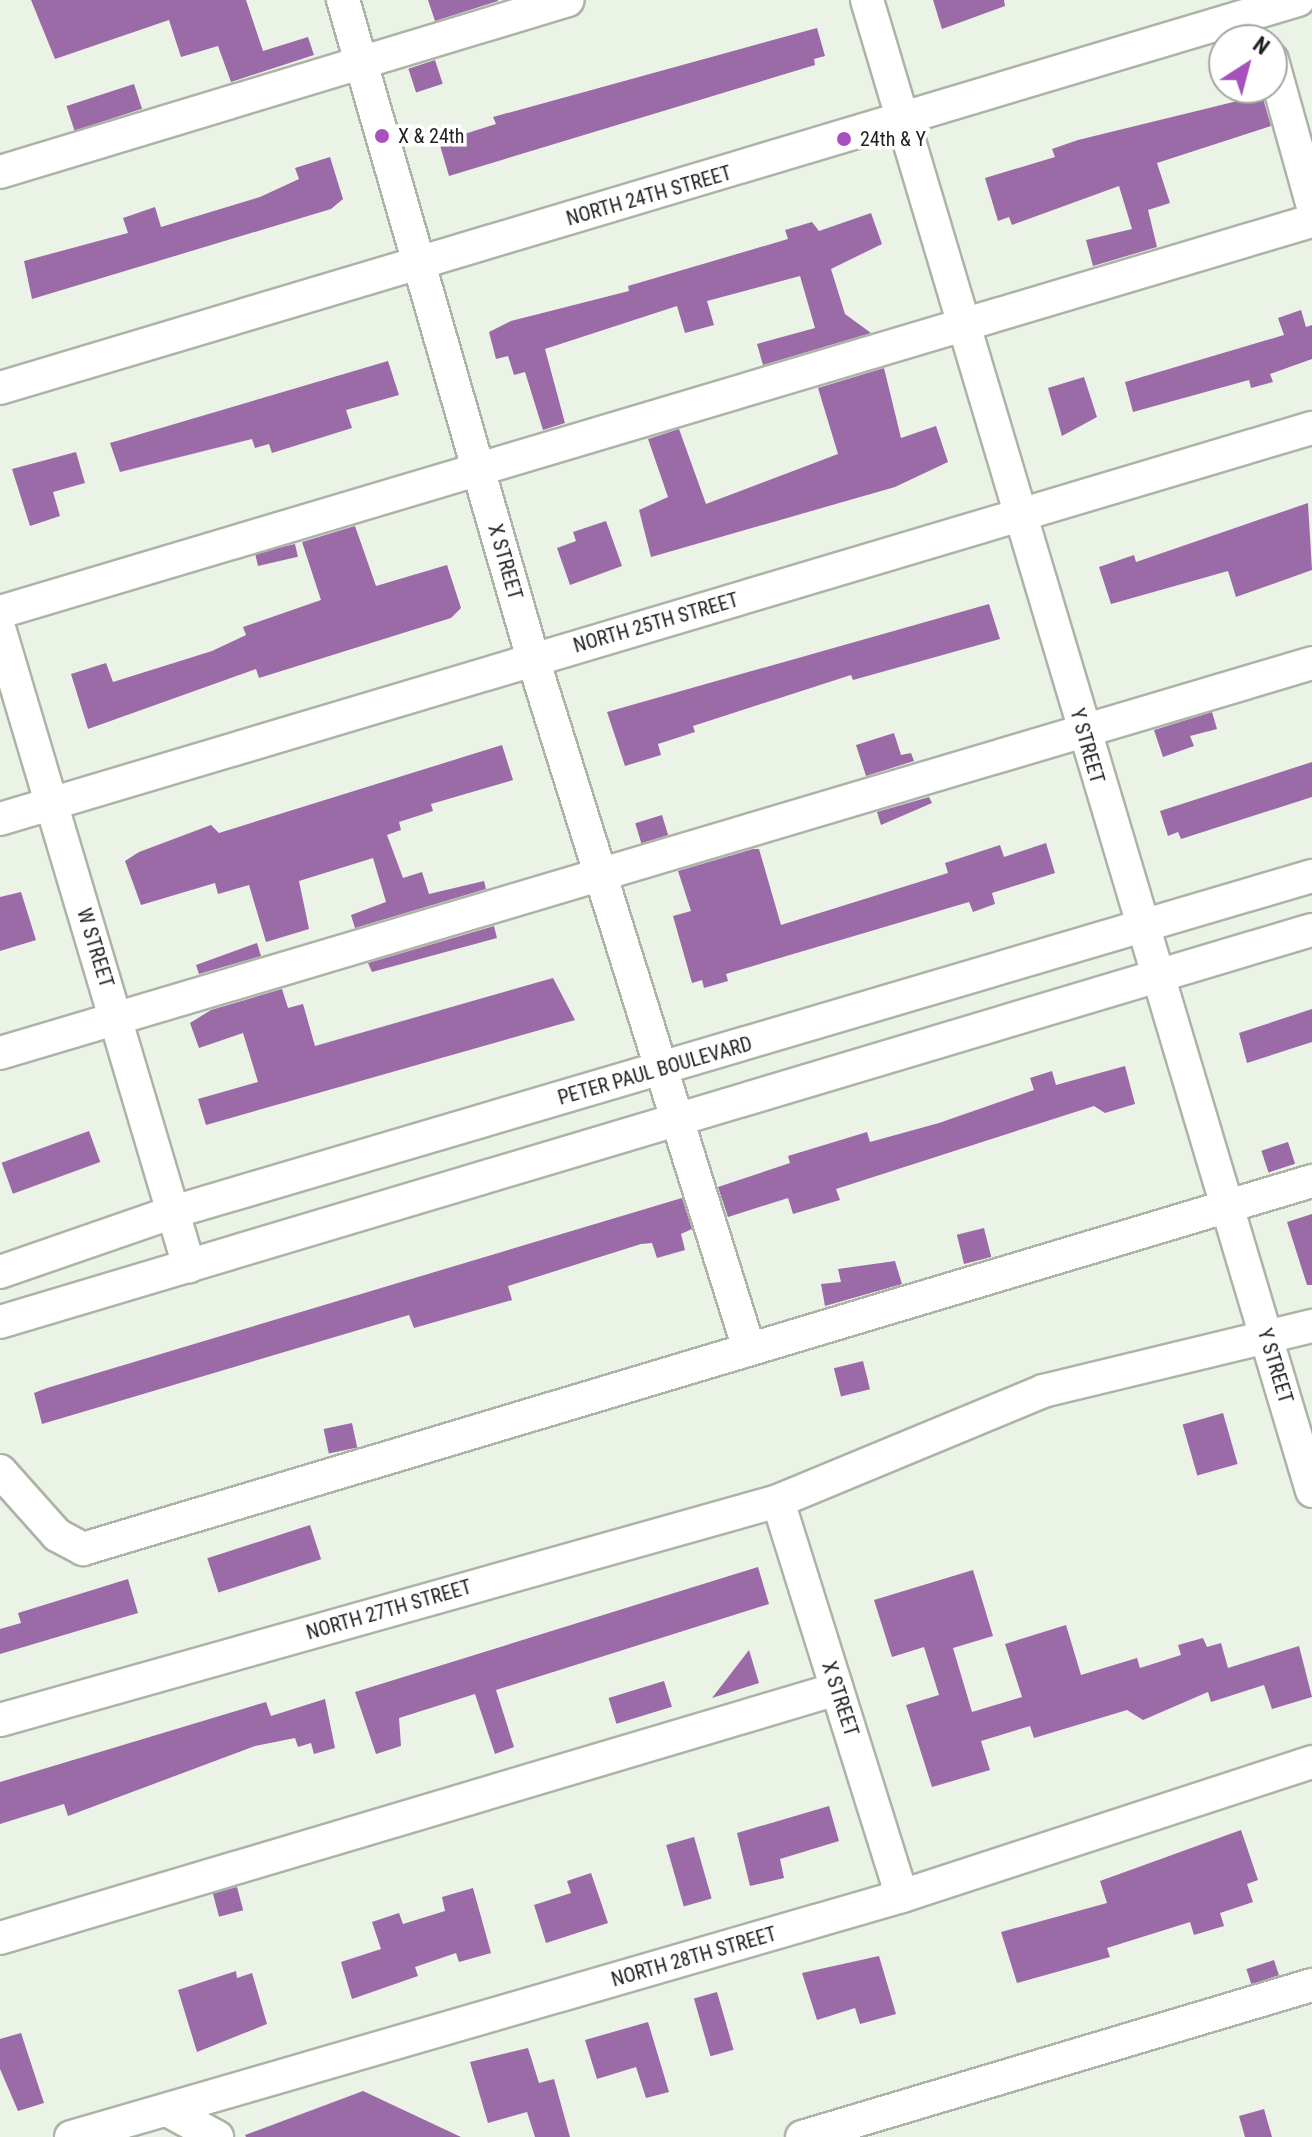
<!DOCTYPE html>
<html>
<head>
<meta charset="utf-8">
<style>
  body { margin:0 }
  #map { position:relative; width:1312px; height:2137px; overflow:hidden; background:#ebf3e6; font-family:"Roboto Condensed",sans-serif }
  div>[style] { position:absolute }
  .building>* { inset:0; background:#9b6ba7; transform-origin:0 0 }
  .roads { filter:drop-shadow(2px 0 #acb3a7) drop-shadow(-2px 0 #acb3a7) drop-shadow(0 2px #acb3a7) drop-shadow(0 -2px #acb3a7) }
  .minor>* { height:32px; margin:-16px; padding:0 16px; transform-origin:16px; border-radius:16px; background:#fff }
  .dots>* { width:22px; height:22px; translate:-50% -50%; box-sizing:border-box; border:4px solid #fff; border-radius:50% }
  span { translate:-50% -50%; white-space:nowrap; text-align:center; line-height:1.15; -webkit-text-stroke:7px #fff; paint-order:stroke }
  .poi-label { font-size:20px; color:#1e211d }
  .left { translate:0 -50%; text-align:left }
  .street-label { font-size:20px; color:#1e211d }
  .north { position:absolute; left:1208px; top:24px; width:80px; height:80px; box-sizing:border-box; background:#fff; border:2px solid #a5a6a5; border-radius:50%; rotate:36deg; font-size:22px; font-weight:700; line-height:32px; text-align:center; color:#1e211d }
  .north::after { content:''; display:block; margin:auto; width:28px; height:36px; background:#a851be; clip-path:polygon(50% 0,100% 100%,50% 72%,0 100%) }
</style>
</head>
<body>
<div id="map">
  <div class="building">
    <i style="clip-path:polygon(31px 0,246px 0,263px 51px,308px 37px,314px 55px,231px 82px,218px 46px,181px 57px,169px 20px,55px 59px)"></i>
    <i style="clip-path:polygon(428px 0,498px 0,498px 1px,435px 21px)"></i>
    <i style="clip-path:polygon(933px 0,1004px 0,1005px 6px,942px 29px)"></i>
    <i style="clip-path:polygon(817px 28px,825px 56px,814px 59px,815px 65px,449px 176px,439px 142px,496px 124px,493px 117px)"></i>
    <i style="left:435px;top:60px;width:25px;height:28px;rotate:72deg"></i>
    <i style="left:134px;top:84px;width:26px;height:71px;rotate:72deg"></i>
    <i style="clip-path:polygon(1262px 95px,1271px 126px,1157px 163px,1170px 203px,1148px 210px,1157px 247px,1093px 266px,1086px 240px,1132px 229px,1119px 186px,1012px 225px,1009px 217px,998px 221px,985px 178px,1055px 157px,1052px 149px,1078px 140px)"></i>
    <i style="clip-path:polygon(330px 157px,343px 199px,331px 209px,32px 299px,24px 261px,128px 233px,123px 218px,155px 207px,161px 227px,260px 197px,299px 179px,295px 168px)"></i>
    <i style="clip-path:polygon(871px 213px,882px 244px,831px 269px,845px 314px,871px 333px,763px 365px,757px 344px,815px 328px,800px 276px,707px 301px,714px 325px,685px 333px,677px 306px,545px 349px,565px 423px,543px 430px,525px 372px,514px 375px,508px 356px,496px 359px,489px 332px,511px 321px,629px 291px,628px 286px,788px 239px,785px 230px,812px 222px,819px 231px)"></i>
    <i style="clip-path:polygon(1301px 310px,1306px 327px,1312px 325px,1312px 359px,1270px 374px,1273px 382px,1251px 388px,1249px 380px,1133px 412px,1125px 382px,1284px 335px,1278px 318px)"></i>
    <i style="clip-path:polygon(388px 361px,399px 395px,346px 410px,352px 428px,272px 453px,269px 444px,255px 448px,252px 439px,120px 472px,110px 443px)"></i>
    <i style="clip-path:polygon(884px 368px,901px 438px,936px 426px,948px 462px,895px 487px,651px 557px,639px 510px,668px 497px,648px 439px,679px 429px,706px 504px,838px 454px,818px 388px)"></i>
    <i style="clip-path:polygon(1084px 377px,1097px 417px,1062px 436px,1048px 388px)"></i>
    <i style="clip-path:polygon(76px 452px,85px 483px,53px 492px,60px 516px,30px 526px,12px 469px)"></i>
    <i style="clip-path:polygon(1308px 503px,1312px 570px,1236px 597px,1228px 571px,1111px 604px,1099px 567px,1134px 555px,1136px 562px)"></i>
    <i style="clip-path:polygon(606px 521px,622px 566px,570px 585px,557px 548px,576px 541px,573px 532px)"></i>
    <i style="clip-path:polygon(355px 526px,376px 586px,447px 565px,461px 608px,451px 618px,259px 678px,256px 669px,88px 729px,71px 674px,106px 663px,113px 682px,212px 651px,246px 635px,243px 627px,321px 600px,302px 542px)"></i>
    <i style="left:295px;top:544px;width:13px;height:41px;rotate:77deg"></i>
    <i style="clip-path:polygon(989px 604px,1000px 639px,853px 680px,851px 675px,693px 726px,695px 732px,658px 744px,661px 755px,625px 766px,607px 712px)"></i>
    <i style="clip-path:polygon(1212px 712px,1217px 729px,1190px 736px,1194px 746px,1163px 757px,1154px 730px)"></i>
    <i style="clip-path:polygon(894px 733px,901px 755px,911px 753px,914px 761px,866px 776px,856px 745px)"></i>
    <i style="clip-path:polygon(502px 745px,513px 780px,431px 804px,433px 811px,399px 822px,401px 830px,387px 835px,403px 878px,422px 872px,429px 894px,484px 881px,486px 889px,355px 928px,351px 915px,386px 902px,373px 858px,299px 881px,309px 929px,266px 942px,249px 885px,218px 894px,215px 883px,141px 905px,125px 861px,139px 852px,211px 825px,219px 833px)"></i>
    <i style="clip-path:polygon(1312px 762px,1312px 797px,1181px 839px,1178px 832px,1168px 836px,1160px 811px)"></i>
    <i style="clip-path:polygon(929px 797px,932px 803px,881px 825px,877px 812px)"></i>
    <i style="left:662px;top:815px;width:21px;height:28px;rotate:73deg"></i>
    <i style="clip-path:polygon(1046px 843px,1055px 873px,992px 893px,995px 904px,973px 912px,969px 902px,726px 974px,728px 981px,704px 988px,702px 980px,692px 983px,673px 916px,691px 911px,678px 871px,753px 849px,759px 849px,781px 925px,948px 873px,945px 863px,1000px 845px,1004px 857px)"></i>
    <i style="clip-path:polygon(21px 892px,36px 940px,0 951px,0 897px)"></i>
    <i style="clip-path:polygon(494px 926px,497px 938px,372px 972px,368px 963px)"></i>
    <i style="clip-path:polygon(257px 943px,261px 956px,199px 974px,196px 965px)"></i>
    <i style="clip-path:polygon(553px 978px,575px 1020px,206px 1125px,198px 1099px,258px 1082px,243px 1033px,199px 1048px,190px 1023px,211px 1010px,282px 989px,288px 1008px,303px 1004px,315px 1046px)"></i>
    <i style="clip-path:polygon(1312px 1009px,1312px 1042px,1247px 1063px,1239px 1033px)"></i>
    <i style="clip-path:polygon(1125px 1066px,1135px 1104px,1105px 1113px,1094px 1106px,836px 1189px,840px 1200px,793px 1214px,788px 1198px,728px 1217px,718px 1187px,790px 1163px,788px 1156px,867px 1132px,870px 1142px,939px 1123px,1034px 1090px,1030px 1078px,1052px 1071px,1056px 1085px)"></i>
    <i style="left:89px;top:1131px;width:33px;height:93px;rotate:70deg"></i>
    <i style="left:1288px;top:1142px;width:23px;height:28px;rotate:72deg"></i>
    <i style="clip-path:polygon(682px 1198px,692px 1229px,681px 1234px,685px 1250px,657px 1258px,652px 1243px,641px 1244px,508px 1286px,512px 1300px,414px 1328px,409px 1315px,42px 1424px,34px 1393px,47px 1388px)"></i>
    <i style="clip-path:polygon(1312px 1214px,1312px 1285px,1307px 1285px,1287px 1222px)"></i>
    <i style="left:984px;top:1228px;width:30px;height:28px;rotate:76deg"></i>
    <i style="clip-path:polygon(895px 1261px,902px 1284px,825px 1306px,821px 1284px,841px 1282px,838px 1269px)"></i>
    <i style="left:863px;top:1361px;width:29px;height:30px;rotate:76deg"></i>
    <i style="left:1223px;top:1413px;width:53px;height:42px;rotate:74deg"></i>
    <i style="left:352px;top:1423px;width:25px;height:29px;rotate:78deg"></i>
    <i style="left:310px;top:1525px;width:36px;height:108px;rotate:72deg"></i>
    <i style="clip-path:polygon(758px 1567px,769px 1604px,496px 1690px,514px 1747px,495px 1754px,475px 1694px,399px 1718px,401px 1746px,376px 1754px,355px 1692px)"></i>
    <i style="clip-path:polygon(973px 1570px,993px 1636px,953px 1648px,972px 1712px,1022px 1697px,1005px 1644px,1066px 1625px,1081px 1675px,1137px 1658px,1140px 1668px,1181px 1655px,1178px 1645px,1203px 1638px,1207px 1647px,1221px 1643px,1228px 1668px,1299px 1646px,1312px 1697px,1272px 1709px,1264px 1685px,1211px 1702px,1208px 1692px,1143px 1720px,1127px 1710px,1034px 1738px,1030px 1726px,981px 1741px,990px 1770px,932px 1787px,906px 1705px,939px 1695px,924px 1647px,892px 1657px,874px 1600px)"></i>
    <i style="clip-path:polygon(128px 1579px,138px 1613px,0 1654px,0 1629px,21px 1623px,18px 1613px)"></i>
    <i style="clip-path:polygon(749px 1650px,759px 1683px,712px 1698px)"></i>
    <i style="left:664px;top:1681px;width:27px;height:58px;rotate:73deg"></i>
    <i style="clip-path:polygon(325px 1699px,335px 1748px,314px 1754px,311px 1743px,298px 1747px,295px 1738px,255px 1746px,68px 1816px,64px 1804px,0 1824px,0 1782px,266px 1702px,271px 1716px)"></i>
    <i style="clip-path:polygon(829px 1806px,839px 1841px,780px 1859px,784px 1878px,750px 1886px,737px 1833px)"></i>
    <i style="clip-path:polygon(1241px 1830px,1258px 1880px,1247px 1884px,1253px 1902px,1220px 1913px,1224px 1926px,1194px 1935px,1190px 1922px,1107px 1948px,1110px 1957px,1017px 1983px,1001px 1932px,1107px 1903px,1100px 1881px)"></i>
    <i style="left:694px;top:1837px;width:64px;height:29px;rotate:74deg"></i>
    <i style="clip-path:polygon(591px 1873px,608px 1923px,546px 1943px,534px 1905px,571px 1893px,567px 1881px)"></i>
    <i style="left:237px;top:1887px;width:24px;height:25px;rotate:75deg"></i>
    <i style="clip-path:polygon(473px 1888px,491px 1953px,459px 1962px,456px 1953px,415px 1967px,418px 1976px,352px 1999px,341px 1962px,381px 1949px,372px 1922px,399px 1913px,403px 1924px,445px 1911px,442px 1897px)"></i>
    <i style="clip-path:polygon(879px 1956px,896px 2014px,860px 2024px,855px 2008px,817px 2020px,802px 1973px)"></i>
    <i style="left:1274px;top:1960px;width:16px;height:29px;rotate:72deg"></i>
    <i style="clip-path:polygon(236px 1971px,237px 1978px,252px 1973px,267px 2024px,197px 2052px,178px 1990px)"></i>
    <i style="left:717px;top:1992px;width:60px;height:24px;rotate:74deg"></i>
    <i style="clip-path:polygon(648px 2022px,669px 2092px,646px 2098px,636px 2067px,597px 2079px,585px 2040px)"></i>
    <i style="clip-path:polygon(21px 2033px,44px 2103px,18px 2111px,0 2069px,0 2039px)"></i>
    <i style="clip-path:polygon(528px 2048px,539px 2083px,554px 2079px,570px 2137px,535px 2137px,527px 2112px,488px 2123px,470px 2062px)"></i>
    <i style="clip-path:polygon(363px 2091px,461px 2137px,246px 2137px,245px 2135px)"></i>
    <i style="clip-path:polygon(1264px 2109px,1272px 2137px,1245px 2137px,1239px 2116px)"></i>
  </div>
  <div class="roads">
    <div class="minor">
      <i style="left:343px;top:0;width:686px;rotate:73.92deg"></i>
      <i style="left:533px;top:659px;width:723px;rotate:72.62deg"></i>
      <i style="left:867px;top:0;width:1556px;rotate:73.38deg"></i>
      <i style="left:1272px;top:60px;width:148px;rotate:74.4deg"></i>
      <i style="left:0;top:172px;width:593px;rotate:-16.85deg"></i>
      <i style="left:0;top:388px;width:1355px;rotate:-16.64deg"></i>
      <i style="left:0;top:612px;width:1369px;rotate:-16.6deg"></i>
      <i style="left:0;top:631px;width:663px;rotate:73.43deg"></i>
      <i style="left:0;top:819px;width:1369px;rotate:-16.6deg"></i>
      <i style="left:0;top:1053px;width:1369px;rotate:-16.55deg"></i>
      <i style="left:0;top:1272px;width:183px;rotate:-19.1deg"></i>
      <i style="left:173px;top:1212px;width:1188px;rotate:-16.44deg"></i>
      <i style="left:0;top:1322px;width:1369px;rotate:-16.64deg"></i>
      <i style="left:0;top:1471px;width:86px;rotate:48.3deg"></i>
      <i style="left:57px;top:1535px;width:30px;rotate:28deg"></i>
      <i style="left:83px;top:1549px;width:1283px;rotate:-16.67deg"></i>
      <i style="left:778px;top:1501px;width:414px;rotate:72.6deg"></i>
      <i style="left:0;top:1720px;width:808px;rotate:-15.72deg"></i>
      <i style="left:778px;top:1501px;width:287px;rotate:-22.5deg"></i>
      <i style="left:1043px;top:1391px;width:277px;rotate:-13.6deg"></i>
      <i style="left:0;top:1938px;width:873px;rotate:-16.57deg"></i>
      <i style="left:167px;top:2110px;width:57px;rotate:28.4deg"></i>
      <i style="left:71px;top:2137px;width:865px;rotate:-16.17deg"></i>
      <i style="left:902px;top:1896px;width:431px;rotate:-18.1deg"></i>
      <i style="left:802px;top:2137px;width:532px;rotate:-16.6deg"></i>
    </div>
  </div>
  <div class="dots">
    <i style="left:382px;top:136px;background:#a851be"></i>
    <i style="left:844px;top:139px;background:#a851be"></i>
  </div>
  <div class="poi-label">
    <span class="left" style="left:398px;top:136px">X &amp; 24th</span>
    <span class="left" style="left:860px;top:139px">24th &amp; Y</span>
  </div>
  <div class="street-label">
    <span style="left:649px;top:196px;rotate:-16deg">NORTH 24TH STREET</span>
    <span style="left:505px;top:562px;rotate:74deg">X STREET</span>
    <span style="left:656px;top:623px;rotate:-16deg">NORTH 25TH STREET</span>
    <span style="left:1087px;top:746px;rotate:74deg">Y STREET</span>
    <span style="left:95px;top:948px;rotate:73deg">W STREET</span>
    <span style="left:655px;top:1071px;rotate:-16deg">PETER PAUL BOULEVARD</span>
    <span style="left:1275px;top:1366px;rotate:73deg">Y STREET</span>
    <span style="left:389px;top:1610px;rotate:-16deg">NORTH 27TH STREET</span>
    <span style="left:840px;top:1699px;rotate:72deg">X STREET</span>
    <span style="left:694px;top:1957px;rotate:-16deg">NORTH 28TH STREET</span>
  </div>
  <div class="north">N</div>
</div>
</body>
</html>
